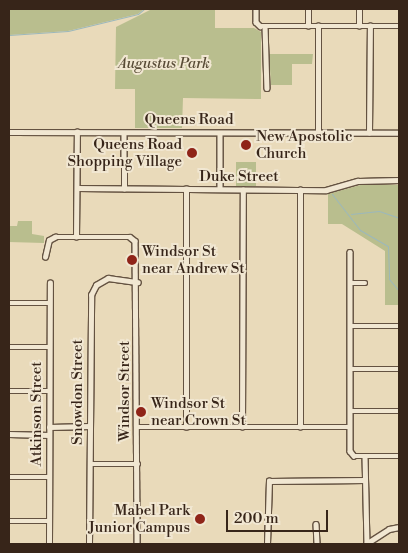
<!DOCTYPE html>
<html>
<head>
<meta charset="utf-8">
<style>
  body { margin:0 }
  #map { position:relative; width:408px; height:553px; overflow:hidden; background:#e9daba; font-family:"Libre Bodoni",serif }
  div>[style] { position:absolute }
  .green>* { inset:0; background:#b9be8e; transform-origin:0 0 }
  .stream>* { height:1px; margin:-0.5px; padding:0 0.5px; transform-origin:0.5px; border-radius:0.5px; background:#9cb8bb }
  .roads { filter:drop-shadow(1px 0 #645241) drop-shadow(-1px 0 #645241) drop-shadow(0 1px #645241) drop-shadow(0 -1px #645241) }
  .minor>* { height:4.5px; margin:-2.25px; padding:0 2.25px; transform-origin:2.25px; border-radius:2.25px; background:#f1e7d2 }
  .dots>* { width:14px; height:14px; translate:-50% -50%; box-sizing:border-box; border:2px solid #f1e7d2; border-radius:50% }
  span { translate:-50% -50%; white-space:nowrap; text-align:center; line-height:1.15; -webkit-text-stroke:4px #f1e7d2; paint-order:stroke }
  .park-label { font-size:15px; color:#584b36; font-style:italic }
  .street-label { font-size:15px; color:#372519 }
  .poi-label { font-size:15px; color:#372519 }
  .left { translate:0 -50%; text-align:left }
  .right { translate:-100% -50%; text-align:right }
  .frame { position:absolute; inset:0; border:10px solid #372519; pointer-events:none }
  .scale { position:absolute; left:226px; top:510px; width:102px; height:22px; box-sizing:border-box; border:2px solid #372519; border-top:0; padding-left:6px; font-size:15px; line-height:18px; white-space:nowrap; color:#372519; -webkit-text-stroke:4px #f1e7d2; paint-order:stroke }
</style>
</head>
<body>
<div id="map">
  <div class="green">
    <i style="clip-path:polygon(9px 9px,144px 9px,138px 14px,68px 31px,9px 35px)"></i>
    <i style="clip-path:polygon(152px 9px,215px 9px,215px 28px,254px 28px,261px 32px,261px 99px,183px 98px,182px 128px,135px 128px,135px 89px,115px 89px,116px 27px)"></i>
    <i style="clip-path:polygon(269px 54px,313px 54px,312px 64px,292px 64px,292px 85px,271px 85px)"></i>
    <i style="left:236px;top:162px;width:20px;height:24px"></i>
    <i style="clip-path:polygon(364px 184px,399px 185px,399px 305px,385px 305px,385px 251px,342px 224px,328px 224px,328px 194px)"></i>
    <i style="clip-path:polygon(18px 221px,32px 221px,32px 234px,44px 236px,44px 243px,9px 242px,9px 226px,17px 226px)"></i>
  </div>
  <div class="stream">
    <i style="left:9px;top:35px;width:59px;rotate:-3.9deg"></i>
    <i style="left:68px;top:31px;width:72px;rotate:-13.7deg"></i>
    <i style="left:138px;top:14px;width:8px;rotate:-40deg"></i>
    <i style="left:332px;top:194px;width:46px;rotate:52.1deg"></i>
    <i style="left:360px;top:230px;width:32px;rotate:30deg"></i>
    <i style="left:388px;top:246px;width:33px;rotate:88deg"></i>
    <i style="left:389px;top:279px;width:16px;rotate:50deg"></i>
    <i style="left:351px;top:214px;width:28px;rotate:-6deg"></i>
    <i style="left:379px;top:211px;width:21px;rotate:19deg"></i>
  </div>
  <div class="roads">
    <div class="minor">
      <i style="left:256px;top:9px;width:13px;rotate:90deg"></i>
      <i style="left:256px;top:22px;width:6px;rotate:45deg"></i>
      <i style="left:260px;top:26px;width:139px"></i>
      <i style="left:265px;top:26px;width:62px;rotate:88.2deg"></i>
      <i style="left:308px;top:26px;width:17px;rotate:-90deg"></i>
      <i style="left:359px;top:26px;width:17px;rotate:-90deg"></i>
      <i style="left:9px;top:132px;width:390px;rotate:0.1deg"></i>
      <i style="left:124px;top:133px;width:26px;rotate:90deg"></i>
      <i style="left:220px;top:133px;width:56px;rotate:90deg"></i>
      <i style="left:318px;top:133px;width:107px;rotate:-90deg"></i>
      <i style="left:369px;top:133px;width:107px;rotate:-89.5deg"></i>
      <i style="left:77px;top:188px;width:249px;rotate:0.5deg"></i>
      <i style="left:326px;top:190px;width:33px;rotate:-16deg"></i>
      <i style="left:358px;top:181px;width:41px;rotate:-1.4deg"></i>
      <i style="left:124px;top:189px;width:24px;rotate:-90deg"></i>
      <i style="left:76px;top:237px;width:105px;rotate:-89.5deg"></i>
      <i style="left:350px;top:252px;width:199px;rotate:90deg"></i>
      <i style="left:350px;top:451px;width:6px;rotate:51deg"></i>
      <i style="left:354px;top:456px;width:45px"></i>
      <i style="left:45px;top:257px;width:17px;rotate:-77deg"></i>
      <i style="left:49px;top:240px;width:7px;rotate:-27deg"></i>
      <i style="left:55px;top:237px;width:75px"></i>
      <i style="left:130px;top:237px;width:6px;rotate:39deg"></i>
      <i style="left:135px;top:241px;width:303px;rotate:89.6deg"></i>
      <i style="left:350px;top:283px;width:15px"></i>
      <i style="left:9px;top:303px;width:41px"></i>
      <i style="left:350px;top:326px;width:49px"></i>
      <i style="left:9px;top:347px;width:41px"></i>
      <i style="left:351px;top:369px;width:48px"></i>
      <i style="left:9px;top:391px;width:40px"></i>
      <i style="left:350px;top:411px;width:49px"></i>
      <i style="left:49px;top:427px;width:41px;rotate:-1.4deg"></i>
      <i style="left:138px;top:427px;width:212px"></i>
      <i style="left:186px;top:427px;width:238px;rotate:-90deg"></i>
      <i style="left:242px;top:427px;width:237px;rotate:-89.8deg"></i>
      <i style="left:300px;top:427px;width:237px;rotate:-90deg"></i>
      <i style="left:9px;top:434px;width:40px;rotate:1.4deg"></i>
      <i style="left:365px;top:456px;width:87px;rotate:88.7deg"></i>
      <i style="left:90px;top:464px;width:48px"></i>
      <i style="left:9px;top:477px;width:40px"></i>
      <i style="left:9px;top:521px;width:41px"></i>
      <i style="left:316px;top:524px;width:20px;rotate:87deg"></i>
      <i style="left:49px;top:544px;width:261px;rotate:-89.8deg"></i>
      <i style="left:89px;top:544px;width:249px;rotate:-89.5deg"></i>
      <i style="left:91px;top:295px;width:11px;rotate:-63deg"></i>
      <i style="left:96px;top:285px;width:14px;rotate:-30deg"></i>
      <i style="left:108px;top:278px;width:30px;rotate:8deg"></i>
      <i style="left:267px;top:544px;width:63px;rotate:-88.2deg"></i>
      <i style="left:269px;top:481px;width:96px;rotate:-0.6deg"></i>
      <i style="left:366px;top:544px;width:27px;rotate:-33deg"></i>
      <i style="left:389px;top:529px;width:10px;rotate:-11deg"></i>
    </div>
  </div>
  <div class="dots">
    <i style="left:246px;top:145px;background:#8f2418"></i>
    <i style="left:192px;top:153px;background:#8f2418"></i>
    <i style="left:132px;top:260px;background:#8f2418"></i>
    <i style="left:141px;top:412px;background:#8f2418"></i>
    <i style="left:200px;top:519px;background:#8f2418"></i>
  </div>
  <div class="park-label">
    <span style="left:164px;top:64px">Augustus Park</span>
  </div>
  <div class="street-label">
    <span style="left:189px;top:120px">Queens Road</span>
    <span style="left:239px;top:177px">Duke Street</span>
    <span style="left:125px;top:391px;rotate:-90deg">Windsor Street</span>
    <span style="left:78px;top:392px;rotate:-90deg">Snowdon Street</span>
    <span style="left:37px;top:414px;rotate:-90deg">Atkinson Street</span>
  </div>
  <div class="poi-label">
    <span class="left" style="left:256px;top:145px">New Apostolic<br>Church</span>
    <span class="right" style="left:182px;top:153px">Queens Road<br>Shopping Village</span>
    <span class="left" style="left:142px;top:260px">Windsor St<br>near Andrew St</span>
    <span class="left" style="left:151px;top:412px">Windsor St<br>near Crown St</span>
    <span class="right" style="left:190px;top:519px">Mabel Park<br>Junior Campus</span>
  </div>
  <div class="frame"></div>
  <div class="scale">200 m</div>
</div>
</body>
</html>
